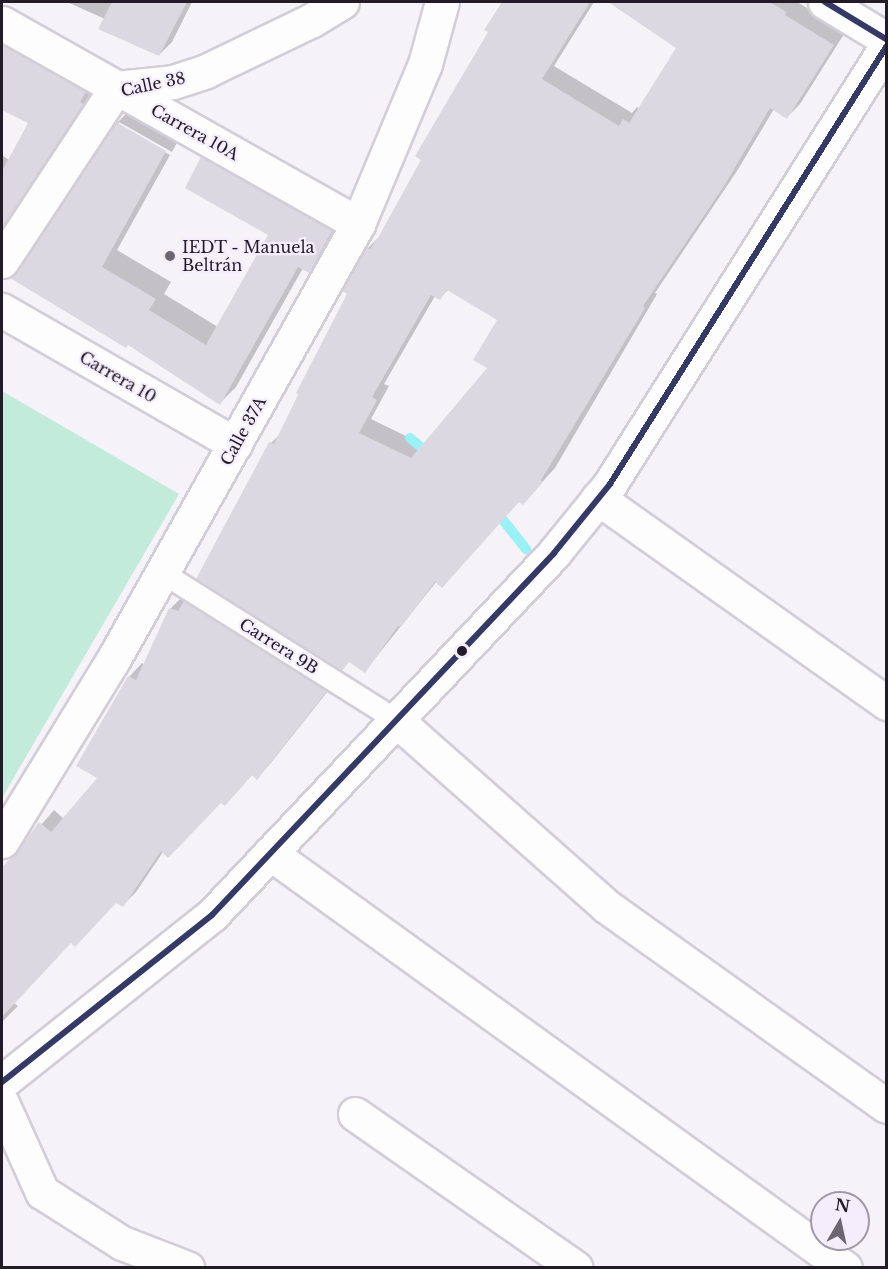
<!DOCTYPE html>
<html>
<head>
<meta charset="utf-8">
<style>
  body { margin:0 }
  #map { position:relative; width:888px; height:1269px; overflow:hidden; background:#f5f2f8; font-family:"Libre Baskerville",serif }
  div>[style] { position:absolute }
  .green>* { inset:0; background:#c2ebdb }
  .shadow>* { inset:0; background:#0003 }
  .stream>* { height:10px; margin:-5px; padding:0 5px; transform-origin:5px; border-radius:5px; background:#99f0f5 }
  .building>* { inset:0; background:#dcd8e2 }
  .roads { filter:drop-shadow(2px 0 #d2ced7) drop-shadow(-2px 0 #d2ced7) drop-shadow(0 2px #d2ced7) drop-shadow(0 -2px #d2ced7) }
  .service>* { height:21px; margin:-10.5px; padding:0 10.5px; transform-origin:10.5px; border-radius:10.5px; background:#fefdfe }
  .minor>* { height:33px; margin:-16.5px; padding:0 16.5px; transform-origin:16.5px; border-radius:16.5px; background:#fefdfe }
  .tertiary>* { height:33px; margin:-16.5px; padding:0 16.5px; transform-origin:16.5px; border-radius:16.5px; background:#fefdfe }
  .secondary>* { height:33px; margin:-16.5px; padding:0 16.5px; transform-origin:16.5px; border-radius:16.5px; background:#fefdfe }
  .bus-1>* { height:6px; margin:-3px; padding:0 3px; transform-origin:3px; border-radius:3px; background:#343965 }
  .dots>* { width:16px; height:16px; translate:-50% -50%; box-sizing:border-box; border:3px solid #f4eefc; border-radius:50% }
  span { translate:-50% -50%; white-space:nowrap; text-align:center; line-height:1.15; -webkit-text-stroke:4.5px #f4eefc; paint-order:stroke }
  .street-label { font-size:16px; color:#211c28 }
  .poi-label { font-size:16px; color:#211c28 }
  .left { translate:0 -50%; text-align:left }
  .frame { position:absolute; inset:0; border:3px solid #211c28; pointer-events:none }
  .north { position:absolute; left:810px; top:1191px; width:60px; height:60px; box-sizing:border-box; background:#f4eefc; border:2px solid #a09aa7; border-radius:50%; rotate:9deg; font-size:16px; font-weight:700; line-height:24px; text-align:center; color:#211c28 }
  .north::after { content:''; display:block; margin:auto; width:21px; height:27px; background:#6b6771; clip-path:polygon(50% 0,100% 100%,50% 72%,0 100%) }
</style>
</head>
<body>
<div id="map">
  <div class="green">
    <i style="clip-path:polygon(2px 391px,179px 494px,2px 798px)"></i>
  </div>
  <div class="shadow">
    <i style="clip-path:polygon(67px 2px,192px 2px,172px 42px,159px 55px,105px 19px)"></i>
    <i style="clip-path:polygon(evenodd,503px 2px,594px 2px,554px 66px,632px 113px,637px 107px,640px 109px,678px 47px,611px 2px,797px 2px,846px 31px,800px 104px,787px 117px,774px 109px,737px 171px,655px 293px,657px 294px,555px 468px,523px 503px,519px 500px,437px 581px,365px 671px,271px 443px,282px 432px,349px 293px,368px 248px,381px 235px,490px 32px,486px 29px,503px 2px,449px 289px,499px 319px,489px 368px,424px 445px,371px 419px,389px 386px,384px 384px,435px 296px,440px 298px,449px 289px)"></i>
    <i style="clip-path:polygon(2px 24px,95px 90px,12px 216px,2px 227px,2px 155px,9px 160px,30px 123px,2px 108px)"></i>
    <i style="clip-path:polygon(133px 107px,181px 135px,172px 152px,119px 122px,119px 126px,170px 155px,117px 250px,171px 282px,164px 294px,218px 327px,270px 235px,202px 158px,218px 142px,347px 215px,325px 255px,309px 271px,303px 268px,236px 387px,220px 403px,128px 344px,21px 283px,117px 123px)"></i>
    <i style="clip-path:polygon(184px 595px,339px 677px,270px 764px,257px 778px,253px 774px,225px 804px,221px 801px,163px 852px,136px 892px,123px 905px,117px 901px,72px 941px,14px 1003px,18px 1006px,2px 1022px,2px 870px,54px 810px,64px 819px,99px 778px,129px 677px,142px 663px,145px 665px,171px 608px)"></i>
  </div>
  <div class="stream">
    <i style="left:410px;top:438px;width:26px;rotate:40deg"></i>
    <i style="left:495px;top:510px;width:50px;rotate:51.5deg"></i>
  </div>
  <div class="building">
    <i style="clip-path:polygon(112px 2px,187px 2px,159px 56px,98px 29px)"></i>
    <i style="clip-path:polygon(evenodd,502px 2px,590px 2px,542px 79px,619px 126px,623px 119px,629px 123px,676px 48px,608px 2px,770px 2px,786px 12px,785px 15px,834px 45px,787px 119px,770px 108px,724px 186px,643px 306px,645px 308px,541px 480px,543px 482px,523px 505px,519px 502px,442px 588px,435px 582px,401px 627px,398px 626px,365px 673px,349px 662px,342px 671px,196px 579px,269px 442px,274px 444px,298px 395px,296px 393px,347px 294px,342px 291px,366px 247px,370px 249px,379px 236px,421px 160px,415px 156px,488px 32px,484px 30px,502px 2px,447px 290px,497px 320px,473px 360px,487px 368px,411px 458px,359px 433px,377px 400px,372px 397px,431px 295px,440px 300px,447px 290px)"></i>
    <i style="clip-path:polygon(2px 44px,86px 92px,80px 102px,83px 104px,2px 228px,2px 171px,28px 123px,2px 110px)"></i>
    <i style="clip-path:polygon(116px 122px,166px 151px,102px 267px,156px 299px,149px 310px,206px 345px,268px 235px,185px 188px,201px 157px,332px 231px,309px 273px,298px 267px,220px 405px,128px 345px,126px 348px,10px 278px,18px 271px)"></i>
    <i style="clip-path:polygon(184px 601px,327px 691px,257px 780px,252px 775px,225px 806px,221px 803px,168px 858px,161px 851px,123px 907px,116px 903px,75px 947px,71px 943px,2px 1017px,2px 867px,18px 851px,39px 822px,51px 832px,97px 778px,76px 766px,128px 676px,136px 680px,169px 608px,178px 611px)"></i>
  </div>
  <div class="roads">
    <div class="service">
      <i style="left:163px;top:573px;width:274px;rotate:32.2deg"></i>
    </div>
    <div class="minor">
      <i style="left:2px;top:23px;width:409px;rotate:29.4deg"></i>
      <i style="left:2px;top:261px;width:207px;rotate:-56.6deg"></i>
      <i style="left:116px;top:88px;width:57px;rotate:-6deg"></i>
      <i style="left:173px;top:82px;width:35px;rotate:-18deg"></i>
      <i style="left:206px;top:71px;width:118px;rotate:-25.7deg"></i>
      <i style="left:312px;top:20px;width:35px;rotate:-31deg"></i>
      <i style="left:2px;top:310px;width:269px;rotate:29.9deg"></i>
      <i style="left:598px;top:498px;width:354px;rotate:35.4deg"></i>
      <i style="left:395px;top:719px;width:282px;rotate:41.5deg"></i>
      <i style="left:606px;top:906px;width:344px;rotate:35.5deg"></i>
      <i style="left:2px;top:841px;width:212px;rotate:-58.5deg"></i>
      <i style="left:113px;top:660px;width:500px;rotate:-60.67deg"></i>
      <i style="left:358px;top:224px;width:173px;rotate:-67.3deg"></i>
      <i style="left:425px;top:64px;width:64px;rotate:-74.7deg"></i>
      <i style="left:270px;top:853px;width:709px;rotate:35.82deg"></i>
      <i style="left:2px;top:1103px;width:98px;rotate:65.8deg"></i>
      <i style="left:42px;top:1192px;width:95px;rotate:32.5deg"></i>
      <i style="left:122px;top:1243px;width:70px;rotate:21deg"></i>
      <i style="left:355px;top:1114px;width:269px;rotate:34.9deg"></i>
    </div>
    <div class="tertiary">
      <i style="left:825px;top:2px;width:71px;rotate:31.2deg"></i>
    </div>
    <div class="secondary">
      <i style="left:2px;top:1082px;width:268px;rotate:-38.5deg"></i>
      <i style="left:212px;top:915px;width:498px;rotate:-46.6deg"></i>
      <i style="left:554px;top:553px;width:89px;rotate:-50.9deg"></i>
      <i style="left:610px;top:484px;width:517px;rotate:-57.72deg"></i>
    </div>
  </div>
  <div class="bus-1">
    <i style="left:825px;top:2px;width:71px;rotate:31.2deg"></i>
    <i style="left:2px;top:1082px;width:268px;rotate:-38.5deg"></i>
    <i style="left:212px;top:915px;width:498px;rotate:-46.6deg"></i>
    <i style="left:554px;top:553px;width:89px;rotate:-50.9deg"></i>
    <i style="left:610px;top:484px;width:517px;rotate:-57.72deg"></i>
  </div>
  <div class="dots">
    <i style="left:170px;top:256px;background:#6b6771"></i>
    <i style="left:462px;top:651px;background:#211c28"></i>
  </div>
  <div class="street-label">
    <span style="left:153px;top:84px;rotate:-12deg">Calle 38</span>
    <span style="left:195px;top:132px;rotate:29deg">Carrera 10A</span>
    <span style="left:118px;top:377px;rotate:30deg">Carrera 10</span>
    <span style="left:243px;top:431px;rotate:-61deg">Calle 37A</span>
    <span style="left:279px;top:646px;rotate:32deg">Carrera 9B</span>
  </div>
  <div class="poi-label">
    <span class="left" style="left:182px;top:256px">IEDT - Manuela<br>Beltrán</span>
  </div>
  <div class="frame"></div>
  <div class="north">N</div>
</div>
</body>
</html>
